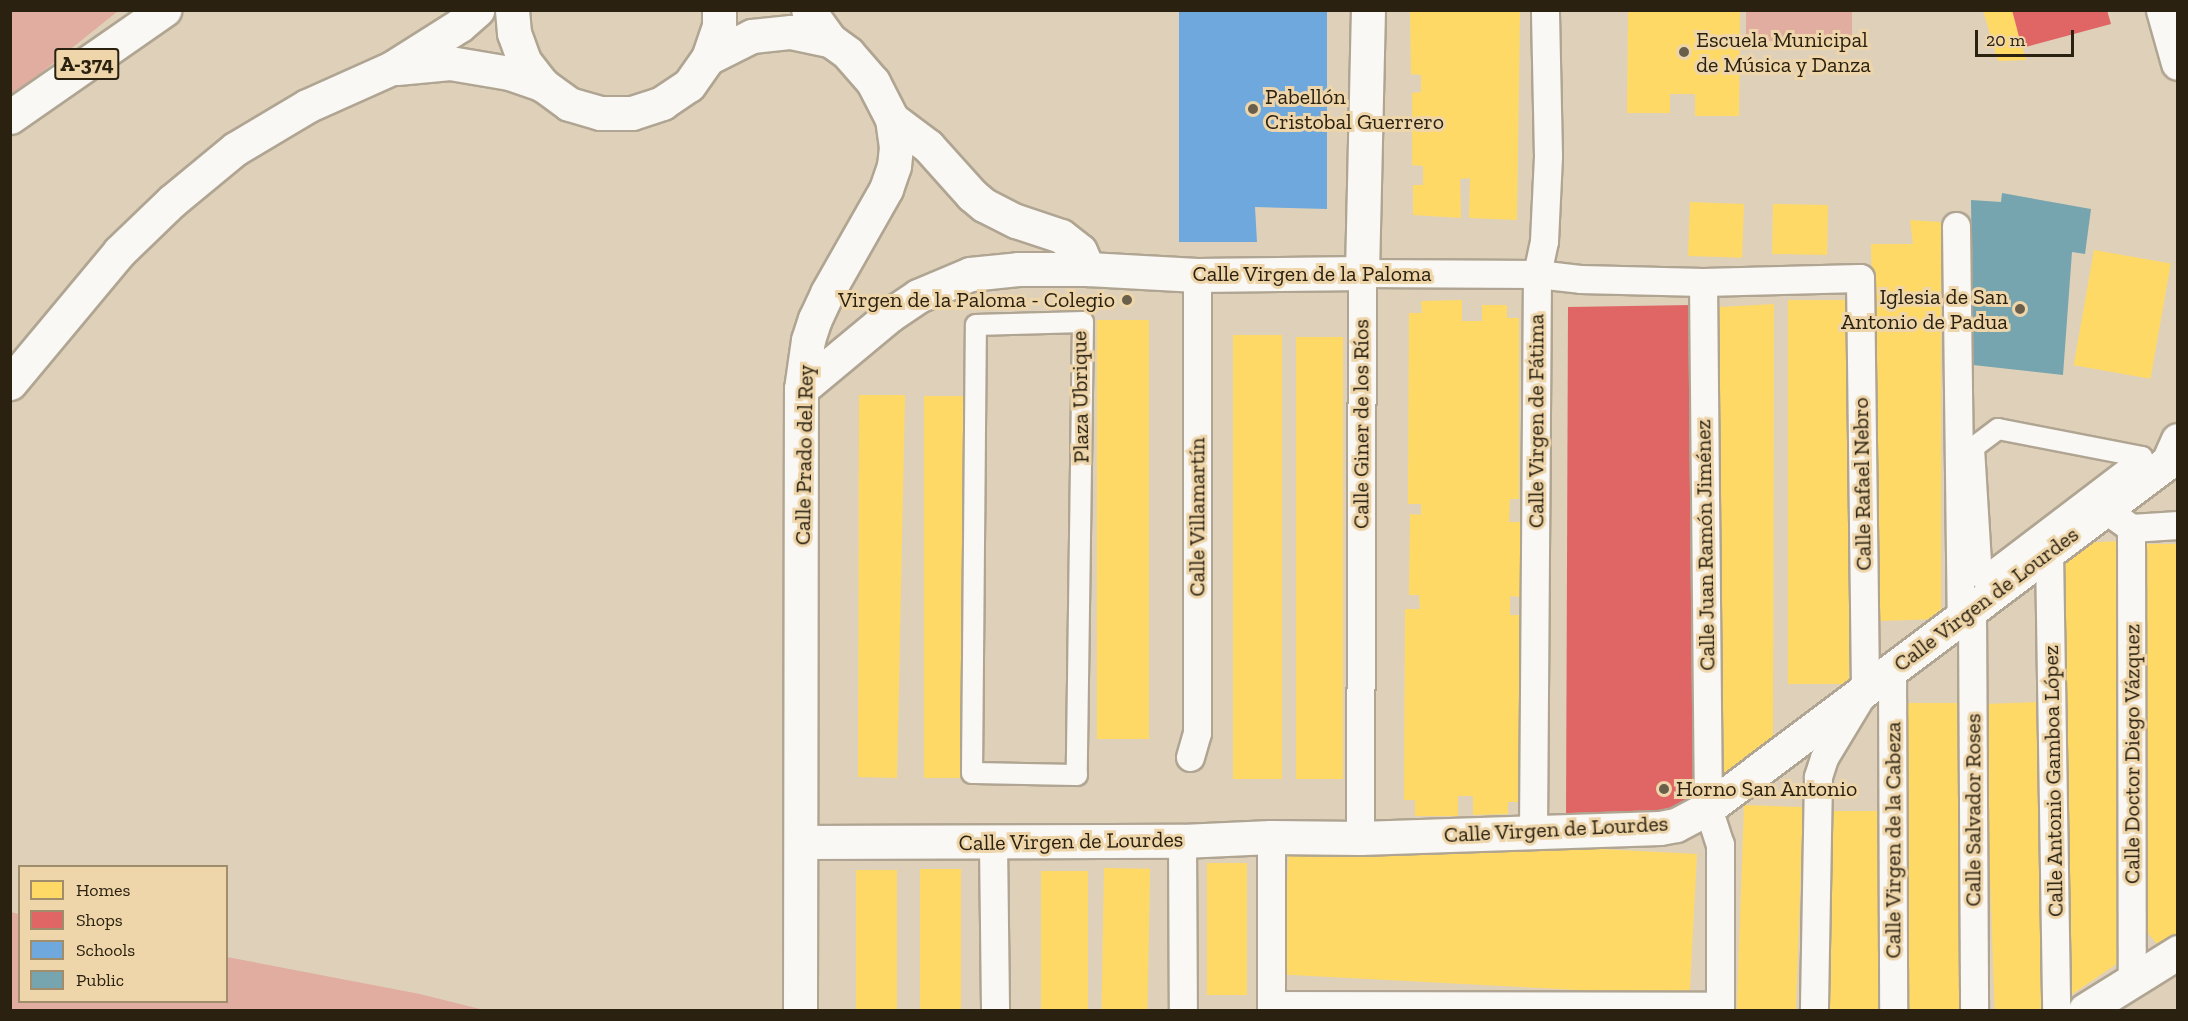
<!DOCTYPE html>
<html>
<head>
<meta charset="utf-8">
<style>
  body { margin:0 }
  #map { position:relative; width:2188px; height:1021px; overflow:hidden; background:#dfd1b9; font-family:"Zilla Slab",serif }
  div>[style] { position:absolute }
  .green>* { inset:0; background:#e0ada0; transform-origin:0 0 }
  .homes>* { inset:0; background:#ffd966; transform-origin:0 0 }
  .shops>* { inset:0; background:#e06666 }
  .schools>* { inset:0; background:#6fa8dc }
  .public>* { inset:0; background:#76a5af }
  .roads { filter:drop-shadow(2px 0 #b0a592) drop-shadow(-2px 0 #b0a592) drop-shadow(0 2px #b0a592) drop-shadow(0 -2px #b0a592) }
  .pedestrian>* { height:20px; margin:-10px; padding:0 10px; transform-origin:10px; border-radius:10px; background:#faf8f4 }
  .minor>* { height:27px; margin:-13.5px; padding:0 13.5px; transform-origin:13.5px; border-radius:13.5px; background:#faf8f4 }
  .tertiary>* { height:33px; margin:-16.5px; padding:0 16.5px; transform-origin:16.5px; border-radius:16.5px; background:#faf8f4 }
  .secondary>* { height:33px; margin:-16.5px; padding:0 16.5px; transform-origin:16.5px; border-radius:16.5px; background:#faf8f4 }
  .primary>* { height:33px; margin:-16.5px; padding:0 16.5px; transform-origin:16.5px; border-radius:16.5px; background:#faf8f4 }
  .dots>* { width:16px; height:16px; translate:-50% -50%; box-sizing:border-box; border:3px solid #eed5aa; border-radius:50% }
  span { translate:-50% -50%; white-space:nowrap; text-align:center; line-height:1.15; -webkit-text-stroke:6px #eed5aa; paint-order:stroke }
  .shield-label span { padding:2px 4px; background:#eed5aa; border:2px solid; border-radius:4px; -webkit-text-stroke-width:0 }
  .shield-label { font-size:21px; color:#2a2110; font-weight:700 }
  .poi-label { font-size:22px; color:#2a2110 }
  .left { translate:0 -50%; text-align:left }
  .right { translate:-100% -50%; text-align:right }
  .street-label { font-size:22px; color:#2a2110 }
  .frame { position:absolute; inset:0; border:12px solid #2a2110; pointer-events:none }
  .legend { position:absolute; left:18px; top:865px; width:210px; height:138px; box-sizing:border-box; background:#eed5aa; border:2px solid #a08d6c; margin:0; padding:8px 10px; list-style:none; font-size:18px; color:#2a2110 }
  .legend li { display:flex; align-items:center; gap:12px; height:30px }
  .legend b { width:30px; border:2px solid #a08d6c }
  .scale { position:absolute; left:1975px; top:30px; width:99px; height:27px; box-sizing:border-box; border:3px solid #2a2110; border-top:0; padding-left:8px; font-size:18px; line-height:21px; white-space:nowrap; color:#2a2110; -webkit-text-stroke:4px #eed5aa; paint-order:stroke }
</style>
</head>
<body>
<div id="map">
  <div class="green">
    <i style="clip-path:polygon(11px 11px,118px 11px,11px 97px)"></i>
    <i style="left:1746px;top:11px;width:106px;height:30px"></i>
    <i style="clip-path:polygon(11px 912px,19px 914px,20px 1002px,226px 1002px,227px 957px,420px 994px,484px 1010px,11px 1010px)"></i>
  </div>
  <div class="homes">
    <i style="clip-path:polygon(1410px 10px,1520px 10px,1517px 220px,1469px 218px,1470px 178px,1460px 179px,1461px 218px,1413px 215px,1413px 185px,1423px 185px,1423px 166px,1412px 165px,1412px 93px,1421px 92px,1421px 75px,1411px 74px)"></i>
    <i style="clip-path:polygon(1628px 10px,1740px 10px,1739px 116px,1695px 116px,1695px 94px,1670px 94px,1670px 113px,1627px 113px)"></i>
    <i style="clip-path:polygon(1983px 10px,2012px 10px,2026px 60px,1998px 61px)"></i>
    <i style="left:1690px;top:202px;width:54px;height:54px;rotate:2deg"></i>
    <i style="left:1773px;top:204px;width:55px;height:50px;rotate:1deg"></i>
    <i style="clip-path:polygon(1910px 220px,1941px 222px,1941px 619px,1879px 621px,1871px 244px,1913px 244px)"></i>
    <i style="left:2094px;top:250px;width:78px;height:117px;rotate:10deg"></i>
    <i style="clip-path:polygon(1462px 300px,1462px 321px,1482px 321px,1482px 305px,1507px 305px,1507px 318px,1519px 318px,1519px 499px,1510px 499px,1509px 522px,1520px 522px,1520px 597px,1510px 596px,1510px 615px,1520px 615px,1519px 802px,1508px 802px,1508px 814px,1473px 815px,1473px 796px,1458px 796px,1458px 816px,1415px 816px,1415px 800px,1404px 800px,1405px 609px,1420px 609px,1419px 595px,1409px 595px,1410px 514px,1421px 515px,1421px 504px,1408px 504px,1409px 313px,1422px 313px,1421px 301px)"></i>
    <i style="left:1788px;top:300px;width:61px;height:384px"></i>
    <i style="clip-path:polygon(1774px 304px,1773px 740px,1721px 784px,1719px 307px)"></i>
    <i style="left:1097px;top:320px;width:52px;height:419px"></i>
    <i style="left:1282px;top:335px;width:444px;height:49px;rotate:90deg"></i>
    <i style="left:1296px;top:337px;width:47px;height:442px"></i>
    <i style="clip-path:polygon(859px 395px,905px 395px,897px 778px,858px 777px)"></i>
    <i style="left:963px;top:396px;width:382px;height:39px;rotate:90deg"></i>
    <i style="clip-path:polygon(2120px 541px,2118px 963px,2068px 997px,2063px 558px,2083px 543px)"></i>
    <i style="clip-path:polygon(2147px 544px,2178px 544px,2178px 934px,2158px 945px,2147px 932px)"></i>
    <i style="left:2038px;top:702px;width:308px;height:54px;rotate:88deg"></i>
    <i style="left:1960px;top:703px;width:307px;height:57px;rotate:90deg"></i>
    <i style="left:1744px;top:805px;width:59px;height:205px;rotate:2deg"></i>
    <i style="left:1886px;top:811px;width:199px;height:61px;rotate:90deg"></i>
    <i style="left:1697px;top:854px;width:142px;height:408px;rotate:93deg"></i>
    <i style="left:1247px;top:863px;width:132px;height:40px;rotate:90deg"></i>
    <i style="left:1104px;top:868px;width:46px;height:142px;rotate:1deg"></i>
    <i style="left:961px;top:869px;width:141px;height:41px;rotate:90deg"></i>
    <i style="left:856px;top:870px;width:41px;height:140px"></i>
    <i style="left:1088px;top:871px;width:139px;height:47px;rotate:90deg"></i>
  </div>
  <div class="shops">
    <i style="clip-path:polygon(2012px 10px,2107px 10px,2111px 24px,2022px 48px)"></i>
    <i style="clip-path:polygon(1691px 305px,1694px 803px,1644px 818px,1566px 817px,1568px 307px)"></i>
  </div>
  <div class="schools">
    <i style="clip-path:polygon(1179px 10px,1327px 10px,1327px 209px,1255px 207px,1257px 242px,1179px 242px)"></i>
  </div>
  <div class="public">
    <i style="clip-path:polygon(2002px 193px,2091px 209px,2085px 254px,2072px 252px,2063px 375px,1973px 365px,1971px 200px,2001px 202px)"></i>
  </div>
  <div class="roads">
    <div class="pedestrian">
      <i style="left:1083px;top:322px;width:453px;rotate:90.8deg"></i>
      <i style="left:1077px;top:775px;width:105px;rotate:-178.9deg"></i>
      <i style="left:972px;top:773px;width:448px;rotate:-89.5deg"></i>
      <i style="left:976px;top:325px;width:107px;rotate:-1.6deg"></i>
      <i style="left:1998px;top:429px;width:147px;rotate:11deg"></i>
      <i style="left:2142px;top:457px;width:201px;rotate:142.7deg"></i>
      <i style="left:1982px;top:579px;width:132px;rotate:-93.5deg"></i>
      <i style="left:1974px;top:447px;width:30px;rotate:-37deg"></i>
    </div>
    <div class="minor">
      <i style="left:1956px;top:226px;width:392px;rotate:89.3deg"></i>
      <i style="left:1703px;top:282px;width:526px;rotate:89.46deg"></i>
      <i style="left:1708px;top:808px;width:38px;rotate:72deg"></i>
      <i style="left:1720px;top:844px;width:166px;rotate:90deg"></i>
      <i style="left:2116px;top:517px;width:19px;rotate:36deg"></i>
      <i style="left:2131px;top:528px;width:47px;rotate:-3.7deg"></i>
      <i style="left:2131px;top:528px;width:451px;rotate:89.9deg"></i>
      <i style="left:2049px;top:552px;width:458px;rotate:89.1deg"></i>
      <i style="left:1972px;top:610px;width:400px;rotate:89.7deg"></i>
      <i style="left:1892px;top:670px;width:340px;rotate:89.8deg"></i>
      <i style="left:1190px;top:757px;width:25px;rotate:-74deg"></i>
      <i style="left:1197px;top:733px;width:458px;rotate:-90deg"></i>
      <i style="left:1533px;top:833px;width:559px;rotate:-89.59deg"></i>
      <i style="left:1537px;top:274px;width:34px;rotate:-78deg"></i>
      <i style="left:1544px;top:241px;width:85px;rotate:-87.3deg"></i>
      <i style="left:1548px;top:156px;width:146px;rotate:-91.2deg"></i>
      <i style="left:1271px;top:837px;width:173px;rotate:90deg"></i>
      <i style="left:1360px;top:838px;width:565px;rotate:-89.8deg"></i>
      <i style="left:1362px;top:273px;width:175px;rotate:0.3deg"></i>
      <i style="left:1537px;top:274px;width:43px;rotate:6.6deg"></i>
      <i style="left:1580px;top:279px;width:123px;rotate:1.4deg"></i>
      <i style="left:1703px;top:282px;width:157px;rotate:-1.5deg"></i>
      <i style="left:1860px;top:278px;width:412px;rotate:89.3deg"></i>
      <i style="left:1865px;top:690px;width:79px;rotate:121.1deg"></i>
      <i style="left:1824px;top:758px;width:20px;rotate:108deg"></i>
      <i style="left:1818px;top:777px;width:233px;rotate:91deg"></i>
      <i style="left:1182px;top:841px;width:169px;rotate:89.7deg"></i>
      <i style="left:993px;top:843px;width:167px;rotate:89.3deg"></i>
      <i style="left:1271px;top:1005px;width:449px;rotate:0.1deg"></i>
    </div>
    <div class="tertiary">
      <i style="left:708px;top:58px;width:49px;rotate:-26.6deg"></i>
      <i style="left:752px;top:36px;width:39px;rotate:-6deg"></i>
      <i style="left:791px;top:32px;width:40px;rotate:12deg"></i>
      <i style="left:892px;top:119px;width:45px;rotate:36.9deg"></i>
      <i style="left:928px;top:146px;width:66px;rotate:48.1deg"></i>
      <i style="left:972px;top:195px;width:16px;rotate:40deg"></i>
      <i style="left:984px;top:205px;width:36px;rotate:27deg"></i>
      <i style="left:1016px;top:221px;width:47px;rotate:18.4deg"></i>
      <i style="left:1061px;top:236px;width:24px;rotate:38deg"></i>
      <i style="left:1080px;top:251px;width:20px;rotate:66deg"></i>
      <i style="left:801px;top:389px;width:116px;rotate:-39.7deg"></i>
      <i style="left:890px;top:315px;width:34px;rotate:-34deg"></i>
      <i style="left:918px;top:296px;width:56px;rotate:-22.9deg"></i>
      <i style="left:970px;top:274px;width:48px;rotate:-5.9deg"></i>
      <i style="left:1018px;top:269px;width:70px"></i>
      <i style="left:1088px;top:269px;width:109px;rotate:3.2deg"></i>
      <i style="left:1197px;top:275px;width:165px;rotate:-0.7deg"></i>
      <i style="left:1362px;top:273px;width:263px;rotate:-88.7deg"></i>
      <i style="left:801px;top:842px;width:381px;rotate:-0.2deg"></i>
      <i style="left:1182px;top:841px;width:89px;rotate:-2.6deg"></i>
      <i style="left:1271px;top:837px;width:89px;rotate:0.6deg"></i>
      <i style="left:1360px;top:838px;width:300px;rotate:-1.9deg"></i>
      <i style="left:1660px;top:828px;width:16px;rotate:-11deg"></i>
      <i style="left:1676px;top:825px;width:36px;rotate:-28deg"></i>
      <i style="left:1708px;top:808px;width:576px;rotate:-36.95deg"></i>
      <i style="left:2168px;top:462px;width:24px;rotate:-66deg"></i>
      <i style="left:800px;top:1010px;width:621px;rotate:-89.91deg"></i>
      <i style="left:801px;top:389px;width:49px;rotate:-81.9deg"></i>
      <i style="left:808px;top:340px;width:22px;rotate:-72deg"></i>
      <i style="left:815px;top:319px;width:29px;rotate:-65deg"></i>
      <i style="left:827px;top:293px;width:120px;rotate:-60.4deg"></i>
      <i style="left:886px;top:189px;width:24px;rotate:-71deg"></i>
      <i style="left:894px;top:166px;width:19px;rotate:-84deg"></i>
      <i style="left:896px;top:147px;width:28px;rotate:-98deg"></i>
      <i style="left:892px;top:119px;width:42px;rotate:-117.2deg"></i>
      <i style="left:873px;top:82px;width:38px;rotate:-131deg"></i>
      <i style="left:848px;top:53px;width:22px;rotate:-144deg"></i>
      <i style="left:830px;top:40px;width:37px;rotate:-126deg"></i>
      <i style="left:2085px;top:1010px;width:110px;rotate:-31.9deg"></i>
    </div>
    <div class="secondary">
      <i style="left:512px;top:10px;width:23px;rotate:85deg"></i>
      <i style="left:514px;top:33px;width:30px;rotate:70deg"></i>
      <i style="left:524px;top:61px;width:31px;rotate:52deg"></i>
      <i style="left:543px;top:85px;width:32px;rotate:36deg"></i>
      <i style="left:569px;top:104px;width:32px;rotate:16deg"></i>
      <i style="left:600px;top:113px;width:32px"></i>
      <i style="left:632px;top:113px;width:32px;rotate:-18deg"></i>
      <i style="left:662px;top:103px;width:32px;rotate:-34deg"></i>
      <i style="left:689px;top:85px;width:33px;rotate:-55deg"></i>
      <i style="left:708px;top:58px;width:34px;rotate:-71deg"></i>
      <i style="left:719px;top:26px;width:16px;rotate:-90deg"></i>
      <i style="left:2163px;top:10px;width:55px;rotate:74.2deg"></i>
    </div>
    <div class="primary">
      <i style="left:397px;top:68px;width:53px;rotate:-5.4deg"></i>
      <i style="left:450px;top:63px;width:60px;rotate:9.6deg"></i>
      <i style="left:509px;top:73px;width:36px;rotate:19deg"></i>
      <i style="left:10px;top:117px;width:188px;rotate:-34.8deg"></i>
      <i style="left:10px;top:383px;width:170px;rotate:-50.2deg"></i>
      <i style="left:119px;top:252px;width:74px;rotate:-43.9deg"></i>
      <i style="left:172px;top:201px;width:82px;rotate:-39.5deg"></i>
      <i style="left:235px;top:149px;width:84px;rotate:-30.8deg"></i>
      <i style="left:307px;top:106px;width:93px;rotate:-24.1deg"></i>
      <i style="left:392px;top:68px;width:80px;rotate:-32.3deg"></i>
      <i style="left:460px;top:25px;width:23px;rotate:-41deg"></i>
    </div>
  </div>
  <div class="dots">
    <i style="left:1684px;top:52px;background:#695f4b"></i>
    <i style="left:1253px;top:109px;background:#695f4b"></i>
    <i style="left:1127px;top:300px;background:#695f4b"></i>
    <i style="left:2020px;top:309px;background:#695f4b"></i>
    <i style="left:1664px;top:789px;background:#695f4b"></i>
  </div>
  <div class="shield-label">
    <span style="left:87px;top:64px">A-374</span>
  </div>
  <div class="poi-label">
    <span class="left" style="left:1696px;top:52px">Escuela Municipal<br>de Música y Danza</span>
    <span class="left" style="left:1265px;top:109px">Pabellón<br>Cristobal Guerrero</span>
    <span class="right" style="left:2008px;top:309px">Iglesia de San<br>Antonio de Padua</span>
    <span class="right" style="left:1115px;top:300px">Virgen de la Paloma - Colegio</span>
    <span class="left" style="left:1676px;top:789px">Horno San Antonio</span>
  </div>
  <div class="street-label">
    <span style="left:1312px;top:274px">Calle Virgen de la Paloma</span>
    <span style="left:1080px;top:397px;rotate:-91deg">Plaza Ubrique</span>
    <span style="left:1536px;top:421px;rotate:-90deg">Calle Virgen de Fátima</span>
    <span style="left:1361px;top:424px;rotate:-90deg">Calle Giner de los Ríos</span>
    <span style="left:804px;top:455px;rotate:-89deg">Calle Prado del Rey</span>
    <span style="left:1862px;top:484px;rotate:-91deg">Calle Rafael Nebro</span>
    <span style="left:1197px;top:517px;rotate:-90deg">Calle Villamartín</span>
    <span style="left:1705px;top:545px;rotate:-91deg">Calle Juan Ramón Jiménez</span>
    <span style="left:1986px;top:599px;rotate:-37deg">Calle Virgen de Lourdes</span>
    <span style="left:2132px;top:754px;rotate:-90deg">Calle Doctor Diego Vázquez</span>
    <span style="left:2053px;top:781px;rotate:-91deg">Calle Antonio Gamboa López</span>
    <span style="left:1973px;top:810px;rotate:-90deg">Calle Salvador Roses</span>
    <span style="left:1556px;top:829px;rotate:-3deg">Calle Virgen de Lourdes</span>
    <span style="left:1893px;top:840px;rotate:-90deg">Calle Virgen de la Cabeza</span>
    <span style="left:1071px;top:841px;rotate:-1deg">Calle Virgen de Lourdes</span>
  </div>
  <div class="frame"></div>
  <ul class="legend">
  <li><b style="height:16px;background:#ffd966"></b>Homes</li>
  <li><b style="height:16px;background:#e06666"></b>Shops</li>
  <li><b style="height:16px;background:#6fa8dc"></b>Schools</li>
  <li><b style="height:16px;background:#76a5af"></b>Public</li>
  </ul>
  <div class="scale">20 m</div>
</div>
</body>
</html>
